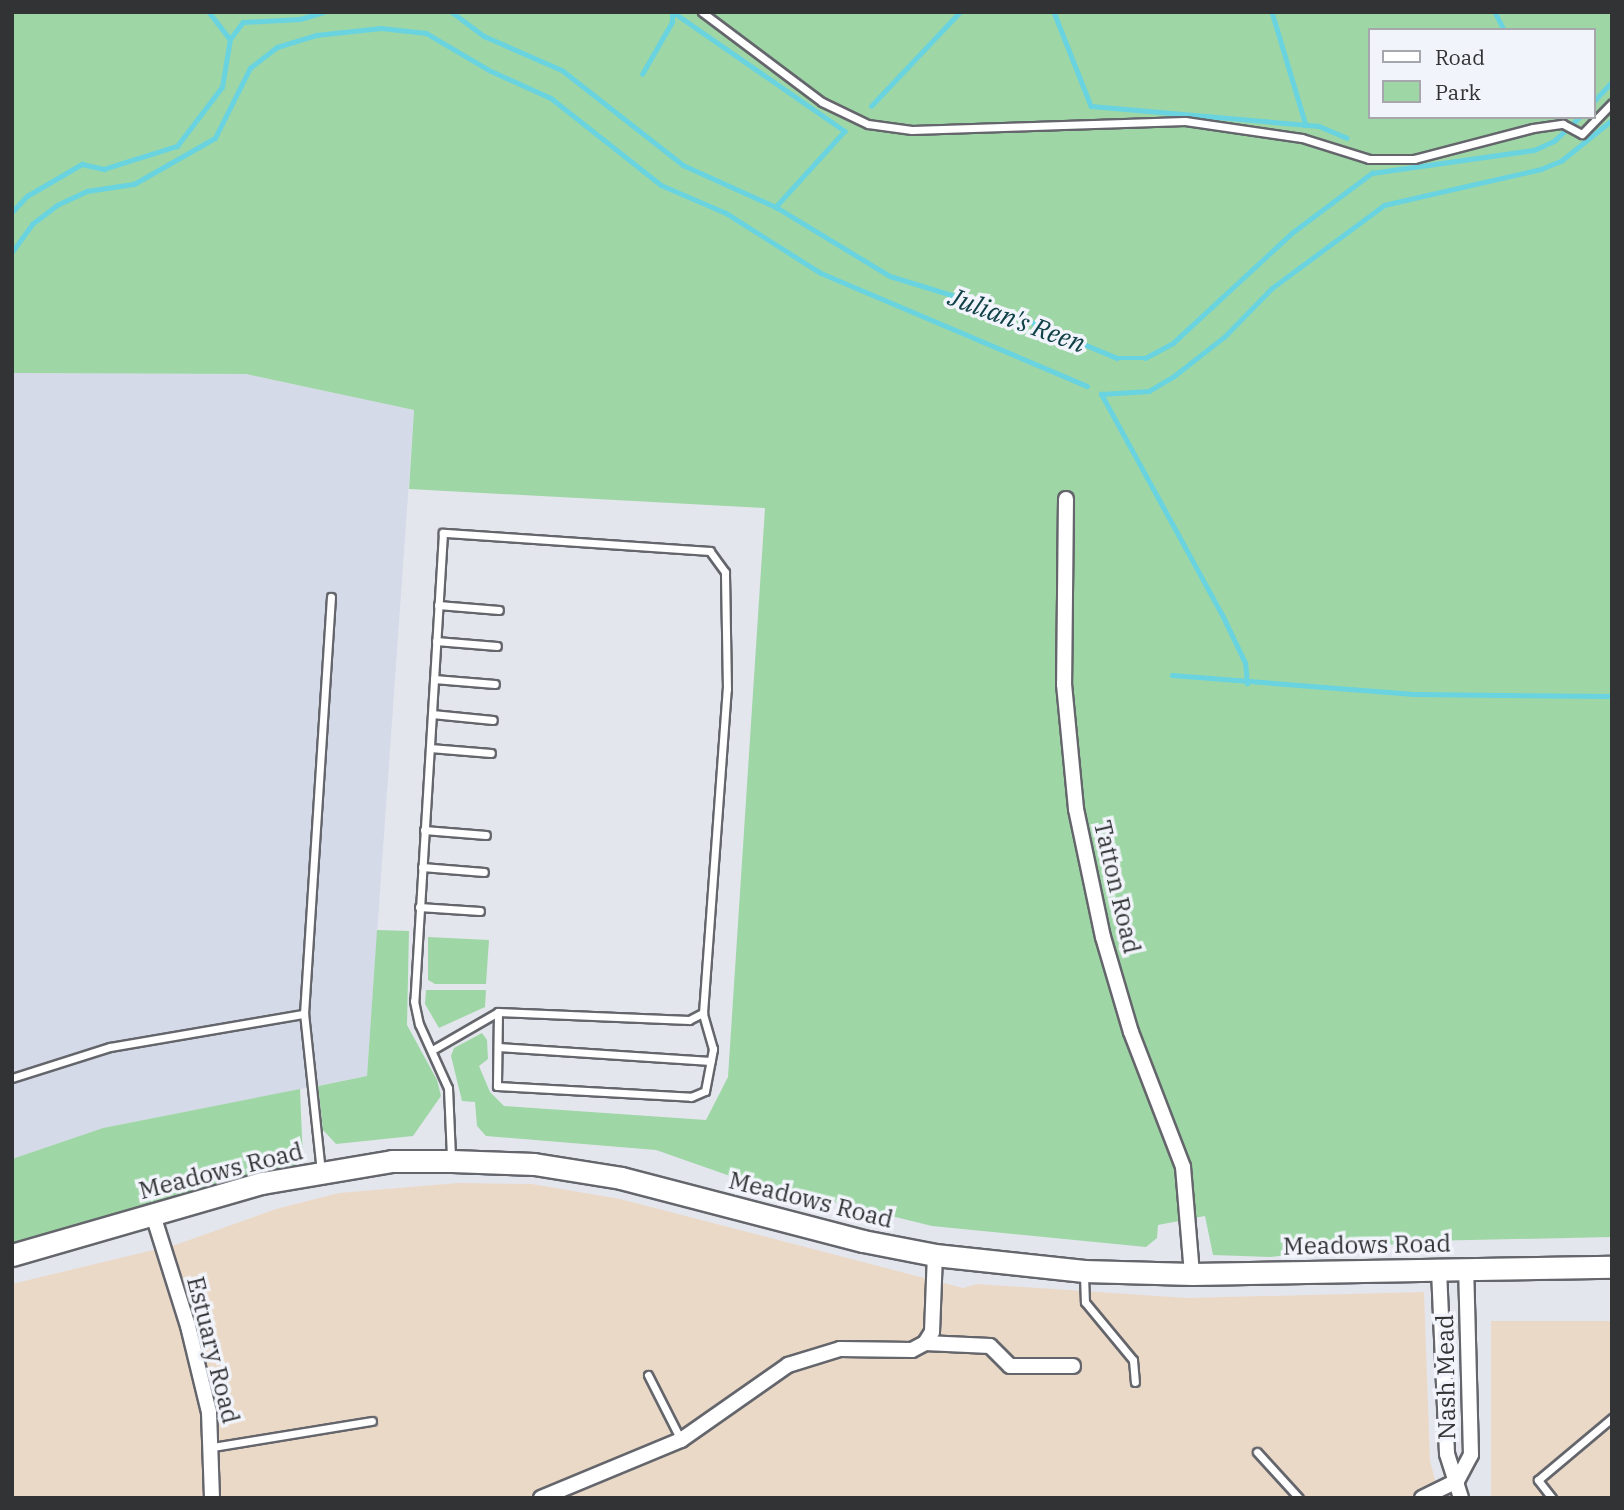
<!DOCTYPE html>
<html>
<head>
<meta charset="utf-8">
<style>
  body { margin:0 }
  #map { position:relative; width:1624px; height:1510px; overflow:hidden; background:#e4e6ee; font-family:"IBM Plex Serif",serif }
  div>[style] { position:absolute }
  .built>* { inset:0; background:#d5dae8 }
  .industrial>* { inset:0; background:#ebd9c8; transform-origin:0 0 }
  .green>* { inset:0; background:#9fd6a6 }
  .stream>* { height:4.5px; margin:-2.25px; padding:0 2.25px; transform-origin:2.25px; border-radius:2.25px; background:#69d3e0 }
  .roads { filter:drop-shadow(2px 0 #64666c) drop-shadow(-2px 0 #64666c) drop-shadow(0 2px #64666c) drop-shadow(0 -2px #64666c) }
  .lane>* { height:7px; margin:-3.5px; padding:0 3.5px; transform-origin:3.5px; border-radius:3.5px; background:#fff }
  .street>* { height:14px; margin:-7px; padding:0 7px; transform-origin:7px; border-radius:7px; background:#fff }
  .secondary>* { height:21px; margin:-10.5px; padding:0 10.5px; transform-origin:10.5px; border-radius:10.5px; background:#fff }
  span { translate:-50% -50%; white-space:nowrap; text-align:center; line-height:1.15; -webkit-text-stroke:7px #f1f4fb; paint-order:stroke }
  .street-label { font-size:24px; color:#323335 }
  .water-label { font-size:26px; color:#0f4046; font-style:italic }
  .frame { position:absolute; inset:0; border:14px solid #323335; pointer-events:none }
  .legend { position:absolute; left:1368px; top:28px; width:228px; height:91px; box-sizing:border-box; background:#f1f4fb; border:2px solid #a5a7ac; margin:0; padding:9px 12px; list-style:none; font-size:21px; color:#323335 }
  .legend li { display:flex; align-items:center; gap:14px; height:35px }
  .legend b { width:35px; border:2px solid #a5a7ac }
</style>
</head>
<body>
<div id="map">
  <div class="built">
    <i style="clip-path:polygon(12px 373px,246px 374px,414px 410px,367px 1076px,103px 1128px,12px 1159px)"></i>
  </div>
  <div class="industrial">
    <i style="clip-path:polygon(458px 1183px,532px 1184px,620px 1199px,963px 1288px,977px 1284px,1187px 1298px,1424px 1292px,1430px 1461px,1440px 1498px,12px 1498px,12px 1284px,178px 1244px,276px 1209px,339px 1193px)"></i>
    <i style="left:1612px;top:1321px;width:177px;height:121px;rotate:90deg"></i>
  </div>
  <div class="green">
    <i style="clip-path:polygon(evenodd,12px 12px,1612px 12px,1612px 1237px,1425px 1241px,1270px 1257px,1213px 1255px,1205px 1216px,1158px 1225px,1157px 1238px,1146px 1247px,932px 1226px,733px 1177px,656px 1150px,486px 1136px,477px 1126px,475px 1102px,462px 1101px,451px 1056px,454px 1048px,482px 1033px,487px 1040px,488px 1059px,479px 1066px,490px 1092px,504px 1106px,706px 1120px,728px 1077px,765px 508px,409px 489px,414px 410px,246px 374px,12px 373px,12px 12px,1370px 30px,1594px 30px,1594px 117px,1370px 117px,1370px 30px)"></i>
    <i style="clip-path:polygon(377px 930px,409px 931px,407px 1025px,437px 1080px,441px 1096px,413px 1136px,336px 1144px,323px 1130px,318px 1086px,367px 1076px)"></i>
    <i style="clip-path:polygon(428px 937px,489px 940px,486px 984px,435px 984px,428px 980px)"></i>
    <i style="clip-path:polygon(426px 990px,486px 990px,485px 1007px,439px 1028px,425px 1004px)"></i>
    <i style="clip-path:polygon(300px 1089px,303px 1161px,297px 1164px,12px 1247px,12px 1159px,103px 1128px)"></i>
  </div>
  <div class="stream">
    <i style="left:209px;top:12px;width:34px;rotate:52deg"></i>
    <i style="left:452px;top:12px;width:40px;rotate:37deg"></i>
    <i style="left:484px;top:36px;width:85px;rotate:23.6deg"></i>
    <i style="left:562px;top:70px;width:154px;rotate:38.1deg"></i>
    <i style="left:683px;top:165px;width:102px;rotate:24.3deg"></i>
    <i style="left:776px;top:207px;width:133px;rotate:31.2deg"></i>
    <i style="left:890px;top:276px;width:126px;rotate:17.1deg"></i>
    <i style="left:1010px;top:313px;width:116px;rotate:22.8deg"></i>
    <i style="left:1117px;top:358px;width:28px"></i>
    <i style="left:1145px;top:358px;width:32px;rotate:-28deg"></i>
    <i style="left:1173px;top:343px;width:163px;rotate:-42.8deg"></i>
    <i style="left:1293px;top:232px;width:99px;rotate:-36.8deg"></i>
    <i style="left:1372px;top:173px;width:164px;rotate:-8.1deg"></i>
    <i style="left:1534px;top:150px;width:22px;rotate:-24deg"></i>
    <i style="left:1554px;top:141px;width:35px;rotate:-43deg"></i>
    <i style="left:673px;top:12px;width:209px;rotate:34.7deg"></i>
    <i style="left:845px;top:131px;width:103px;rotate:132.2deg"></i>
    <i style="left:1054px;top:12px;width:101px;rotate:68.5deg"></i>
    <i style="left:1091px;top:106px;width:229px;rotate:5deg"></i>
    <i style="left:1319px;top:126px;width:30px;rotate:23deg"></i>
    <i style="left:1272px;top:12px;width:118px;rotate:73.3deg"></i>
    <i style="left:1495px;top:12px;width:20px;rotate:63deg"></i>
    <i style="left:642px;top:74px;width:60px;rotate:-60deg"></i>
    <i style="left:672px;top:22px;width:10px;rotate:-90deg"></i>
    <i style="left:1594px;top:101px;width:26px;rotate:-47deg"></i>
    <i style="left:871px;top:106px;width:129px;rotate:-46.6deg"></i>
    <i style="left:12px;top:212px;width:22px;rotate:-47deg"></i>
    <i style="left:27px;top:196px;width:64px;rotate:-30.2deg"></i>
    <i style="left:82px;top:164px;width:23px;rotate:13deg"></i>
    <i style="left:104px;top:169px;width:77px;rotate:-17.5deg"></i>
    <i style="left:177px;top:146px;width:74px;rotate:-52.7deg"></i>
    <i style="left:222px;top:87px;width:49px;rotate:-80.5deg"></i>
    <i style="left:230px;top:39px;width:21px;rotate:-53deg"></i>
    <i style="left:243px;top:22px;width:57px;rotate:-3deg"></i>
    <i style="left:300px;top:19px;width:25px;rotate:-16deg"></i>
    <i style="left:12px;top:252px;width:34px;rotate:-54deg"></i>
    <i style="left:32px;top:224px;width:31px;rotate:-37deg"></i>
    <i style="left:57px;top:205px;width:33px;rotate:-25deg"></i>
    <i style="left:87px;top:191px;width:48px;rotate:-8.5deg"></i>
    <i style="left:134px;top:184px;width:93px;rotate:-29.6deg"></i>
    <i style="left:215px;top:138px;width:78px;rotate:-63.4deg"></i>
    <i style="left:250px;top:68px;width:34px;rotate:-38deg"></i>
    <i style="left:277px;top:47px;width:41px;rotate:-17.1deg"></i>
    <i style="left:316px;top:35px;width:65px;rotate:-6.1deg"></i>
    <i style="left:381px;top:28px;width:45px;rotate:6.3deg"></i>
    <i style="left:426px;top:33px;width:73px;rotate:30.4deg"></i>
    <i style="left:489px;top:70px;width:68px;rotate:24.3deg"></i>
    <i style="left:551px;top:98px;width:140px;rotate:38.3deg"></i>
    <i style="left:661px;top:185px;width:71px;rotate:23.3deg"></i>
    <i style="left:726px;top:213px;width:112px;rotate:32.3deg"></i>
    <i style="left:821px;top:273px;width:289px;rotate:23deg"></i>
    <i style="left:1172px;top:675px;width:242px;rotate:4.5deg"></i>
    <i style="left:1413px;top:694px;width:199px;rotate:0.6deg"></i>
    <i style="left:1247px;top:684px;width:21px;rotate:-95deg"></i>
    <i style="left:1245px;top:663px;width:51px;rotate:-115.6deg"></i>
    <i style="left:1223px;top:617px;width:254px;rotate:-118.7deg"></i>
    <i style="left:1101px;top:394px;width:48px;rotate:-3.6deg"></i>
    <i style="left:1149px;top:391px;width:29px;rotate:-31deg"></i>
    <i style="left:1174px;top:376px;width:63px;rotate:-38deg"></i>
    <i style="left:1224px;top:337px;width:69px;rotate:-45.6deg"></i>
    <i style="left:1272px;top:288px;width:139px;rotate:-36.5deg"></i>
    <i style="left:1384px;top:205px;width:161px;rotate:-12.9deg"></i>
    <i style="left:1541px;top:169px;width:22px;rotate:-22deg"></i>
    <i style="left:1561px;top:161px;width:65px;rotate:-38.8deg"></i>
  </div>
  <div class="roads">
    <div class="lane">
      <i style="left:702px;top:12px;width:150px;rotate:36.9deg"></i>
      <i style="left:822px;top:102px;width:51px;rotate:25.6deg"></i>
      <i style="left:868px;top:124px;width:44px;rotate:7.8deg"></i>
      <i style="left:912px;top:130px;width:273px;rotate:-1.9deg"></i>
      <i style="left:1185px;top:121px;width:118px;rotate:8.3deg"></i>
      <i style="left:1302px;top:138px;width:70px;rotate:17.4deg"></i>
      <i style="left:1369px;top:159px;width:45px"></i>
      <i style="left:1414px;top:159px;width:123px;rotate:-14.6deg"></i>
      <i style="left:1533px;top:128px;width:30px;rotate:-8deg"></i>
      <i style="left:1563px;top:124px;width:21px;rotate:28deg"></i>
      <i style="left:1582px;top:134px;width:43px;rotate:-45.9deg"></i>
      <i style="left:438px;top:605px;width:61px;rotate:4.7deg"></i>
      <i style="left:436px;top:641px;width:61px;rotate:4.7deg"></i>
      <i style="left:434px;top:679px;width:61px;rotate:4.7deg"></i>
      <i style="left:432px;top:714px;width:61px;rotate:5.6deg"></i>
      <i style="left:430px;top:748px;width:61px;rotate:4.7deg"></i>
      <i style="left:424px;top:830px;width:62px;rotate:4.6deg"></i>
      <i style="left:422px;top:867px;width:62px;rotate:4.6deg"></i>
      <i style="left:419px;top:907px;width:61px;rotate:3.8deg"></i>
      <i style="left:498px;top:1012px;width:74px;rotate:90.8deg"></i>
      <i style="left:497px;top:1086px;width:194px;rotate:3.2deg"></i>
      <i style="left:691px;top:1097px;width:15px;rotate:-23deg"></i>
      <i style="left:705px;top:1091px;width:43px;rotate:-79.2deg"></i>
      <i style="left:713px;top:1049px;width:37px;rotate:-106deg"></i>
      <i style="left:498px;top:1047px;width:213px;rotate:3.8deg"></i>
      <i style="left:434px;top:1049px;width:74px;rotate:-30deg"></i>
      <i style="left:498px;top:1012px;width:191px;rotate:2.4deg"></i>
      <i style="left:689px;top:1020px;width:16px;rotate:-27deg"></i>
      <i style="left:703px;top:1013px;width:325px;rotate:-85.8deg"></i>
      <i style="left:727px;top:689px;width:117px;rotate:-91deg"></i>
      <i style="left:725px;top:572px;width:26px;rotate:-126deg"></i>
      <i style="left:710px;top:551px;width:268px;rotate:-176.1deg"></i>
      <i style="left:443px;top:533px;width:469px;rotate:93.5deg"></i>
      <i style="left:414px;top:1001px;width:24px;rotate:78deg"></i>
      <i style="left:419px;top:1024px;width:70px;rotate:65.6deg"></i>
      <i style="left:448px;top:1088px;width:70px;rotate:87.5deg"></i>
      <i style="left:12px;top:1078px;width:103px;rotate:-17.6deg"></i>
      <i style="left:110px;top:1047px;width:197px;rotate:-9.7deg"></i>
      <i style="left:321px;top:1172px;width:159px;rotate:-96.1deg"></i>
      <i style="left:304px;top:1014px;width:418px;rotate:-86.3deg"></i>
      <i style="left:1084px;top:1275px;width:27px;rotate:88deg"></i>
      <i style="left:1085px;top:1302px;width:75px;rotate:50.4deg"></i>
      <i style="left:1133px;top:1360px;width:22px;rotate:85deg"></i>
      <i style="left:648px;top:1375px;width:73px;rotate:63.1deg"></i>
      <i style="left:213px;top:1447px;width:161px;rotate:-9.3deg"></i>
      <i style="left:1257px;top:1452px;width:62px;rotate:47.6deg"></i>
      <i style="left:1552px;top:1498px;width:23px;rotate:-128deg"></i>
      <i style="left:1538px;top:1480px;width:97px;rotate:-40deg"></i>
    </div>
    <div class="street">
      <i style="left:1066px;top:499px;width:185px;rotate:90.6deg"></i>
      <i style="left:1064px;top:684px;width:126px;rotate:84.5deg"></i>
      <i style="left:1076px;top:809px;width:131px;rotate:78.1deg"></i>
      <i style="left:1103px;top:937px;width:99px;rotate:73.6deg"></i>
      <i style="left:1131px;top:1032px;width:145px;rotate:68.9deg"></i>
      <i style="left:1183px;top:1167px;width:107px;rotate:85.2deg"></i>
      <i style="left:153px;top:1215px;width:116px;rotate:72.5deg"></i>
      <i style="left:188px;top:1326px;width:89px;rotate:76.3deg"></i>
      <i style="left:209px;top:1412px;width:86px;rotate:88deg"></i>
      <i style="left:1439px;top:1270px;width:184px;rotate:87.5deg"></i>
      <i style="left:1447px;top:1454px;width:46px;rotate:72.3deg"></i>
      <i style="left:925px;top:1343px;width:65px;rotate:2.6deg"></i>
      <i style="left:990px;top:1346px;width:28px;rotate:45deg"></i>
      <i style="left:1010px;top:1366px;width:63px"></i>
      <i style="left:541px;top:1498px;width:152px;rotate:-22.5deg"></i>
      <i style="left:681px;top:1440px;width:131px;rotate:-35deg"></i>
      <i style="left:788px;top:1365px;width:54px;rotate:-17.1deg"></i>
      <i style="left:840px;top:1349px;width:72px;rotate:0.8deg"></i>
      <i style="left:912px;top:1350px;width:15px;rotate:-28deg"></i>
      <i style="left:925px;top:1343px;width:13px;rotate:-58deg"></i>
      <i style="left:932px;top:1332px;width:77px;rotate:-87.8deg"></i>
      <i style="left:1422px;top:1498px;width:39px;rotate:-26deg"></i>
      <i style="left:1457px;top:1481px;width:30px;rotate:-62deg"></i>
      <i style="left:1471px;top:1455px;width:185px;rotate:-91.5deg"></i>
    </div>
    <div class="secondary">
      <i style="left:12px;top:1255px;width:260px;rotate:-16.1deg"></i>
      <i style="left:262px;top:1183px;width:132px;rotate:-9.6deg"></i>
      <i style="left:392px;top:1161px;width:60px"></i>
      <i style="left:452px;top:1161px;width:82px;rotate:2.1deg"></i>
      <i style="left:534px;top:1164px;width:88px;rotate:9.1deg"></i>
      <i style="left:621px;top:1178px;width:250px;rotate:14.6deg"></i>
      <i style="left:863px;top:1241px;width:73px;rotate:11deg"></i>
      <i style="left:935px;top:1255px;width:150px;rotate:6.1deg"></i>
      <i style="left:1084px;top:1271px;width:108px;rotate:1.6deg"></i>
      <i style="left:1192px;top:1274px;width:420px;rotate:-1deg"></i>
    </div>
  </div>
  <div class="street-label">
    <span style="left:1117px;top:887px;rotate:77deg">Tatton Road</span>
    <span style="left:221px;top:1171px;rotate:-14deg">Meadows Road</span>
    <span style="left:811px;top:1200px;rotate:14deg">Meadows Road</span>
    <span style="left:1367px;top:1245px;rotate:-1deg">Meadows Road</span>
    <span style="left:213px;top:1350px;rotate:76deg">Estuary Road</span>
    <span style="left:1446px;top:1377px;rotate:-91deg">Nash Mead</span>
  </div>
  <div class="water-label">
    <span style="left:1017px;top:320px;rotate:20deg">Julian's Reen</span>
  </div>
  <div class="frame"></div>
  <ul class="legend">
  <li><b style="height:9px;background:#fff"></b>Road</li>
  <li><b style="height:19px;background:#9fd6a6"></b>Park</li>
  </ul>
</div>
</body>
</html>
